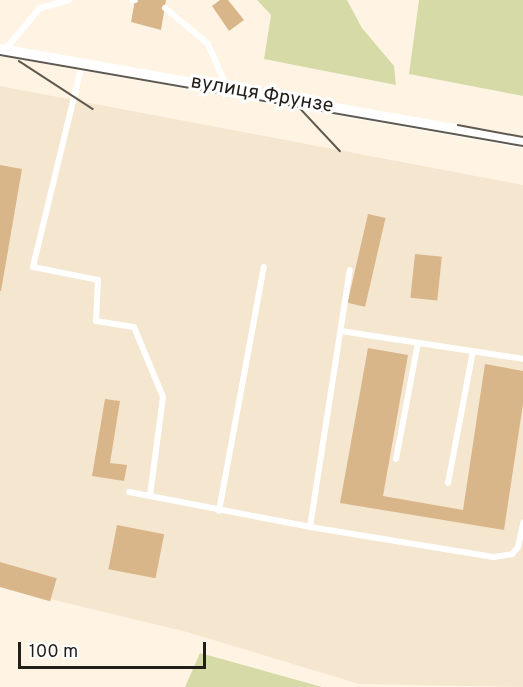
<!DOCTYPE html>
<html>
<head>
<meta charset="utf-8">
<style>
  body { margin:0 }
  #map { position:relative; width:523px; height:687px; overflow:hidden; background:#fff4e3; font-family:Overpass,sans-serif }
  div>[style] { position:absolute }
  .built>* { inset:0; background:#f5e6cf }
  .green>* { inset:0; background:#d6daa7 }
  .building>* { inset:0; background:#d9b68a; transform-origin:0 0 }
  .service>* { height:6px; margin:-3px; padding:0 3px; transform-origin:3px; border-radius:3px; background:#fff }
  .minor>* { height:12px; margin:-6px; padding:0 6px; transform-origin:6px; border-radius:6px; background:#fff }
  .tram>* { height:1.5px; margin:-0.75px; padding:0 0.75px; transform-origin:0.75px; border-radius:0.75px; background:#5f5950 }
  span { translate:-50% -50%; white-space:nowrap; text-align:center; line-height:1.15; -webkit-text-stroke:6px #fff; paint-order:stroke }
  .street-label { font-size:20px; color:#221e18 }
  .scale { position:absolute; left:18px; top:642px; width:188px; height:27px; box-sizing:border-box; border:3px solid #221e18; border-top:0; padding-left:8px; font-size:18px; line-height:21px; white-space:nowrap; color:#221e18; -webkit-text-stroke:4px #fff; paint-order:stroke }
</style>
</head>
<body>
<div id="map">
  <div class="built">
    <i style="clip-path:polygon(0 86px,523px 185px,523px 687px,359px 684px,187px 632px,0 587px)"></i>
  </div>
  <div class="green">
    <i style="clip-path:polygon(257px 0,347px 0,362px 28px,394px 66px,396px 85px,264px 59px,271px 15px)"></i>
    <i style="clip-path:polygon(419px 0,523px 0,523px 96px,409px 74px)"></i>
    <i style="clip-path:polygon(200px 653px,322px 687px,185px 687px)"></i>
  </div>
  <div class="building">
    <i style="clip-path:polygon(135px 0,166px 0,161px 30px,131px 22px)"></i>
    <i style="clip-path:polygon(220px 0,228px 0,244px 20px,229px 31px,212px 6px)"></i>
    <i style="clip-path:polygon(0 165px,22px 169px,1px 291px,0 291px)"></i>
    <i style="left:368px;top:214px;width:18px;height:91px;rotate:13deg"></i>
    <i style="left:415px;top:254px;width:27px;height:44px;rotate:6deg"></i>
    <i style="clip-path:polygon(368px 348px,408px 355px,383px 496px,463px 510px,485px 364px,523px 371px,523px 404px,504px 530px,340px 503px)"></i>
    <i style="clip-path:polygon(105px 399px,120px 401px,110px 463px,127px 465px,124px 481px,92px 476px)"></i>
    <i style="left:117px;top:525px;width:48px;height:45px;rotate:11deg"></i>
    <i style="left:0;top:562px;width:59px;height:24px;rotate:16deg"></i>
  </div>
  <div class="service">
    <i style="left:132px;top:0;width:3px"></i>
    <i style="left:165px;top:8px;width:56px;rotate:39.9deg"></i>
    <i style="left:208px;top:44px;width:48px;rotate:66.6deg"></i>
    <i style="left:4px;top:51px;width:56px;rotate:-50.1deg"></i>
    <i style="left:40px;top:8px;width:30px;rotate:-15deg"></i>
    <i style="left:82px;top:64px;width:209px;rotate:103.6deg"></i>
    <i style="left:33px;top:267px;width:66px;rotate:11.3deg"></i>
    <i style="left:98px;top:280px;width:41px;rotate:92.8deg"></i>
    <i style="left:96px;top:321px;width:38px;rotate:9deg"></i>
    <i style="left:134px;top:327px;width:76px;rotate:67.5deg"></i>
    <i style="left:163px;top:397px;width:100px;rotate:97.5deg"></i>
    <i style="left:341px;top:331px;width:184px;rotate:8.7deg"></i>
    <i style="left:396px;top:459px;width:118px;rotate:-79.3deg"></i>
    <i style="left:448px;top:483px;width:134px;rotate:-79.3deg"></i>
    <i style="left:129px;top:492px;width:184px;rotate:10.9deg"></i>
    <i style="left:310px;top:527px;width:260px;rotate:-81.2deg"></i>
    <i style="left:219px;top:511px;width:248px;rotate:-79.6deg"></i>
    <i style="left:310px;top:527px;width:186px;rotate:9.3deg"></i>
    <i style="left:494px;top:557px;width:18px;rotate:-9deg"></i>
    <i style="left:512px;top:554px;width:9px;rotate:-49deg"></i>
    <i style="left:518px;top:547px;width:25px;rotate:-78deg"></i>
  </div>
  <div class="minor">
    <i style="left:0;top:50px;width:531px;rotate:9.98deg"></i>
  </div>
  <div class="tram">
    <i style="left:0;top:55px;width:531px;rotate:9.87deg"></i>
    <i style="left:19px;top:61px;width:88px;rotate:33deg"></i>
    <i style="left:297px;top:105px;width:63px;rotate:46.9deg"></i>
    <i style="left:458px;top:125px;width:66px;rotate:10.5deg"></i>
  </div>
  <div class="street-label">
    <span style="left:262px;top:95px;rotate:10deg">вулиця Фрунзе</span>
  </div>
  <div class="scale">100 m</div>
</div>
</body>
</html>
